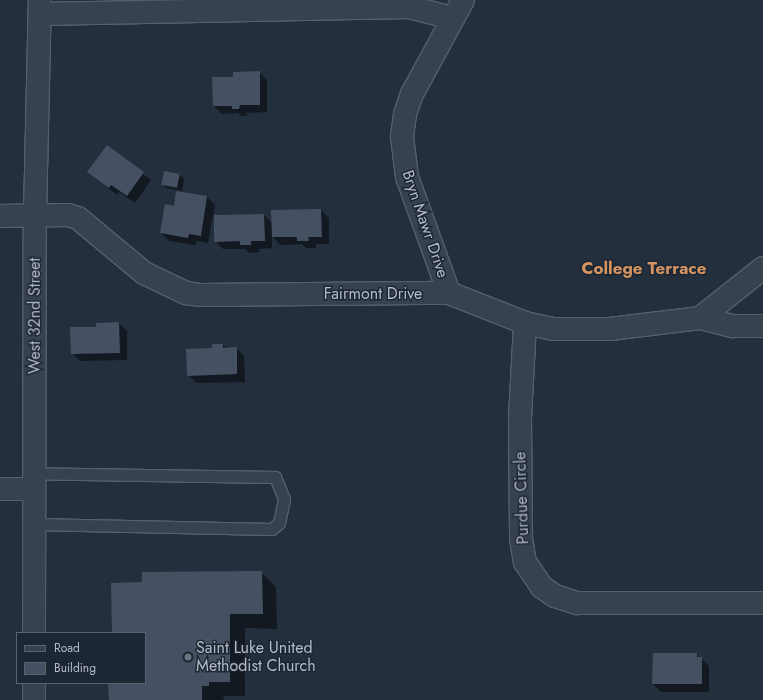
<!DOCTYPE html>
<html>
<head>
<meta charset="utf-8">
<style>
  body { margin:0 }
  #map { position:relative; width:763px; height:700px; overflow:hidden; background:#242f3e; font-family:Jost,sans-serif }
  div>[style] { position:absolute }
  .shadow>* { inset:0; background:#0007 }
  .building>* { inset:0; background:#455162; transform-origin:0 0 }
  .roads { filter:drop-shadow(1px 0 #565f6c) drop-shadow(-1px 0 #565f6c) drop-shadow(0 1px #565f6c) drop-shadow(0 -1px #565f6c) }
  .service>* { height:11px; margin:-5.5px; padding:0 5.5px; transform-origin:5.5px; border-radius:5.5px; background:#38414e }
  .minor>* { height:22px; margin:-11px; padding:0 11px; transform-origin:11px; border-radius:11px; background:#38414e }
  .dots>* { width:11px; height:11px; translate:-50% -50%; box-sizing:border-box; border:2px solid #1d2633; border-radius:50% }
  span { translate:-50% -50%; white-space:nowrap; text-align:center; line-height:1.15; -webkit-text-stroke:3px #1d2633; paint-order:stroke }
  .street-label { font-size:16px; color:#b4bcc9 }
  .poi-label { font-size:16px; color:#b4bcc9 }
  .left { translate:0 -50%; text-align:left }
  .neighbourhood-label { font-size:17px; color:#d59563; font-weight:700 }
  .legend { position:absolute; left:16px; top:632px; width:130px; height:52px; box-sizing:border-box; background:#1d2633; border:1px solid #59626f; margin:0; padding:5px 7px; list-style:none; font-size:12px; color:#b4bcc9 }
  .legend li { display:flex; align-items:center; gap:8px; height:20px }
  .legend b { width:20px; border:1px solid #59626f }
</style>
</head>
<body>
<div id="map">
  <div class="shadow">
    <i style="clip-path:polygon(259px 72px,267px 80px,267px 112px,247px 113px,247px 116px,241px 116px,238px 113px,222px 114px,214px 106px,234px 78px)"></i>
    <i style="clip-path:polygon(107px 146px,151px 180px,135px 203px,119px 192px,117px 195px,88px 172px)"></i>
    <i style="clip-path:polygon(165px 172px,180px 175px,184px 179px,182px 191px,166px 188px,163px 185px)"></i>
    <i style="clip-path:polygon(207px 197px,215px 205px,208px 243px,196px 241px,196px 245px,169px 241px,161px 233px,175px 207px)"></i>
    <i style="clip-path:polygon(321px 210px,329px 218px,329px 244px,316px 244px,316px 248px,306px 248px,302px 244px,280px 245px,272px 236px,272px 248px,259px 249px,259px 252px,249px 253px,245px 249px,223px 249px,215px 241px,264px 215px,272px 223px)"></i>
    <i style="clip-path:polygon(119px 323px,127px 331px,127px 360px,80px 361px,72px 353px,97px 328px)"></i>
    <i style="clip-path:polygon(223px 345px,226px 348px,236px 348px,244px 356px,245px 382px,196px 383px,188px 375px,213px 349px)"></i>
    <i style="clip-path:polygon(261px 572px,276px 587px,277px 629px,245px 628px,245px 696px,223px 696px,224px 700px,110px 700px,109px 683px,145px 683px,145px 633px,113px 633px,143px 583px)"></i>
    <i style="clip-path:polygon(696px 654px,709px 666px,709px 692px,661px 692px,653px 684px)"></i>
  </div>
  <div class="building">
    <i style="clip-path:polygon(260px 71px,260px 105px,240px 105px,239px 109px,232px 109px,232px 106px,213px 106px,212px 77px,233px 77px,233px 72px)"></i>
    <i style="clip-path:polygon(107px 145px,144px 172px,127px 196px,111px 185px,109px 188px,87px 172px)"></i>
    <i style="left:164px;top:171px;width:16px;height:14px;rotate:11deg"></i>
    <i style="clip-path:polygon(176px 191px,207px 196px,201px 236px,189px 234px,188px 238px,160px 233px,165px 204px,174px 206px)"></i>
    <i style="clip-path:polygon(321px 209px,322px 237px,308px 237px,309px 241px,297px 241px,297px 237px,272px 237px,271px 210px)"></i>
    <i style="clip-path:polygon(264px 214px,265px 241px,251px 241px,251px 245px,240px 245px,240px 241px,214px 242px,214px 215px)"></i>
    <i style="clip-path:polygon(119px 322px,120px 353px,71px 354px,70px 327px,96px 327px,96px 323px)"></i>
    <i style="clip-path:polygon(212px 344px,223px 344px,223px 348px,237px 347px,237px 374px,187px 376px,186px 349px,212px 348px)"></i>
    <i style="clip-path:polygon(262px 571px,263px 614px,230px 614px,230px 682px,209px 682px,209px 686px,202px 686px,202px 700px,109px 700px,108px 683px,145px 683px,145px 633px,112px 633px,111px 583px,142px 582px,142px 572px)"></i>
    <i style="clip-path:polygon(653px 653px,697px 653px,697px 657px,702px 657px,702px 684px,652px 684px)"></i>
  </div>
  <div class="roads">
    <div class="service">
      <i style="left:33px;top:524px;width:239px;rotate:1.2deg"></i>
      <i style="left:272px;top:529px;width:9px;rotate:-41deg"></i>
      <i style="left:279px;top:523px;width:25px;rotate:-78deg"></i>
      <i style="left:284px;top:499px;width:24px;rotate:-112deg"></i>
      <i style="left:275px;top:477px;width:242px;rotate:-179.1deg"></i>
    </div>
    <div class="minor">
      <i style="left:40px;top:14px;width:369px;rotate:-1.1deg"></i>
      <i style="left:409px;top:7px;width:44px;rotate:14.3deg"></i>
      <i style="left:0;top:216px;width:68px;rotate:-0.8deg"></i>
      <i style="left:68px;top:215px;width:10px;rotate:17deg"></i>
      <i style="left:78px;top:218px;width:86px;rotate:39.8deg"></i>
      <i style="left:144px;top:273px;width:47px;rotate:25.5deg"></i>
      <i style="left:186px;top:293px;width:15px;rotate:8deg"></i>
      <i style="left:201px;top:295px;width:248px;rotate:-0.5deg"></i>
      <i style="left:449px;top:293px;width:82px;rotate:21.5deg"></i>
      <i style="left:525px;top:323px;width:29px;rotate:12deg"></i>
      <i style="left:553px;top:329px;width:57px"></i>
      <i style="left:610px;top:329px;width:91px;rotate:-7deg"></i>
      <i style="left:700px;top:318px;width:34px;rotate:14deg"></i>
      <i style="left:733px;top:326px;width:30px"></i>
      <i style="left:449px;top:293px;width:123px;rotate:-109.9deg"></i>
      <i style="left:407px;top:177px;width:41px;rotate:-97deg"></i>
      <i style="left:402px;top:136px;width:22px;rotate:-82deg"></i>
      <i style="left:405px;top:114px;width:21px;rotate:-71deg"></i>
      <i style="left:412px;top:94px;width:107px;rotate:-61.5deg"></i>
      <i style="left:700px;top:318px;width:80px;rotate:-38.4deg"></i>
      <i style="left:525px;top:323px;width:96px;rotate:93deg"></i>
      <i style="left:520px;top:419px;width:119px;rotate:89.5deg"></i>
      <i style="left:521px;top:538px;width:24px;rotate:81deg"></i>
      <i style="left:525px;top:562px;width:30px;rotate:56deg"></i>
      <i style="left:542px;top:587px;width:16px;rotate:35deg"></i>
      <i style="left:555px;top:596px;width:23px;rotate:18deg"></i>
      <i style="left:577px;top:603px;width:186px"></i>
      <i style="left:0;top:489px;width:33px"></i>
      <i style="left:34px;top:633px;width:418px;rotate:-89.9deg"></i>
      <i style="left:35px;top:215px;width:215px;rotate:-88.7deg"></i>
      <i style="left:34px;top:683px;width:17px;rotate:90deg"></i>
    </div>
  </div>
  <div class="dots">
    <i style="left:188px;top:657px;background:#6b7280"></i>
  </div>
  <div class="street-label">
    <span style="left:425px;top:224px;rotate:71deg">Bryn Mawr Drive</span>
    <span style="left:373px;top:294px">Fairmont Drive</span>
    <span style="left:35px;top:316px;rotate:-90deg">West 32nd Street</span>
    <span style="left:522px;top:498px;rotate:-92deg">Purdue Circle</span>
  </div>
  <div class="poi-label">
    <span class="left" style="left:196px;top:657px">Saint Luke United<br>Methodist Church</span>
  </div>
  <div class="neighbourhood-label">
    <span style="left:644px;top:269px">College Terrace</span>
  </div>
  <ul class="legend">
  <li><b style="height:5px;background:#38414e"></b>Road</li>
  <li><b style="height:11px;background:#455162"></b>Building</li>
  </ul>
</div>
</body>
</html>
